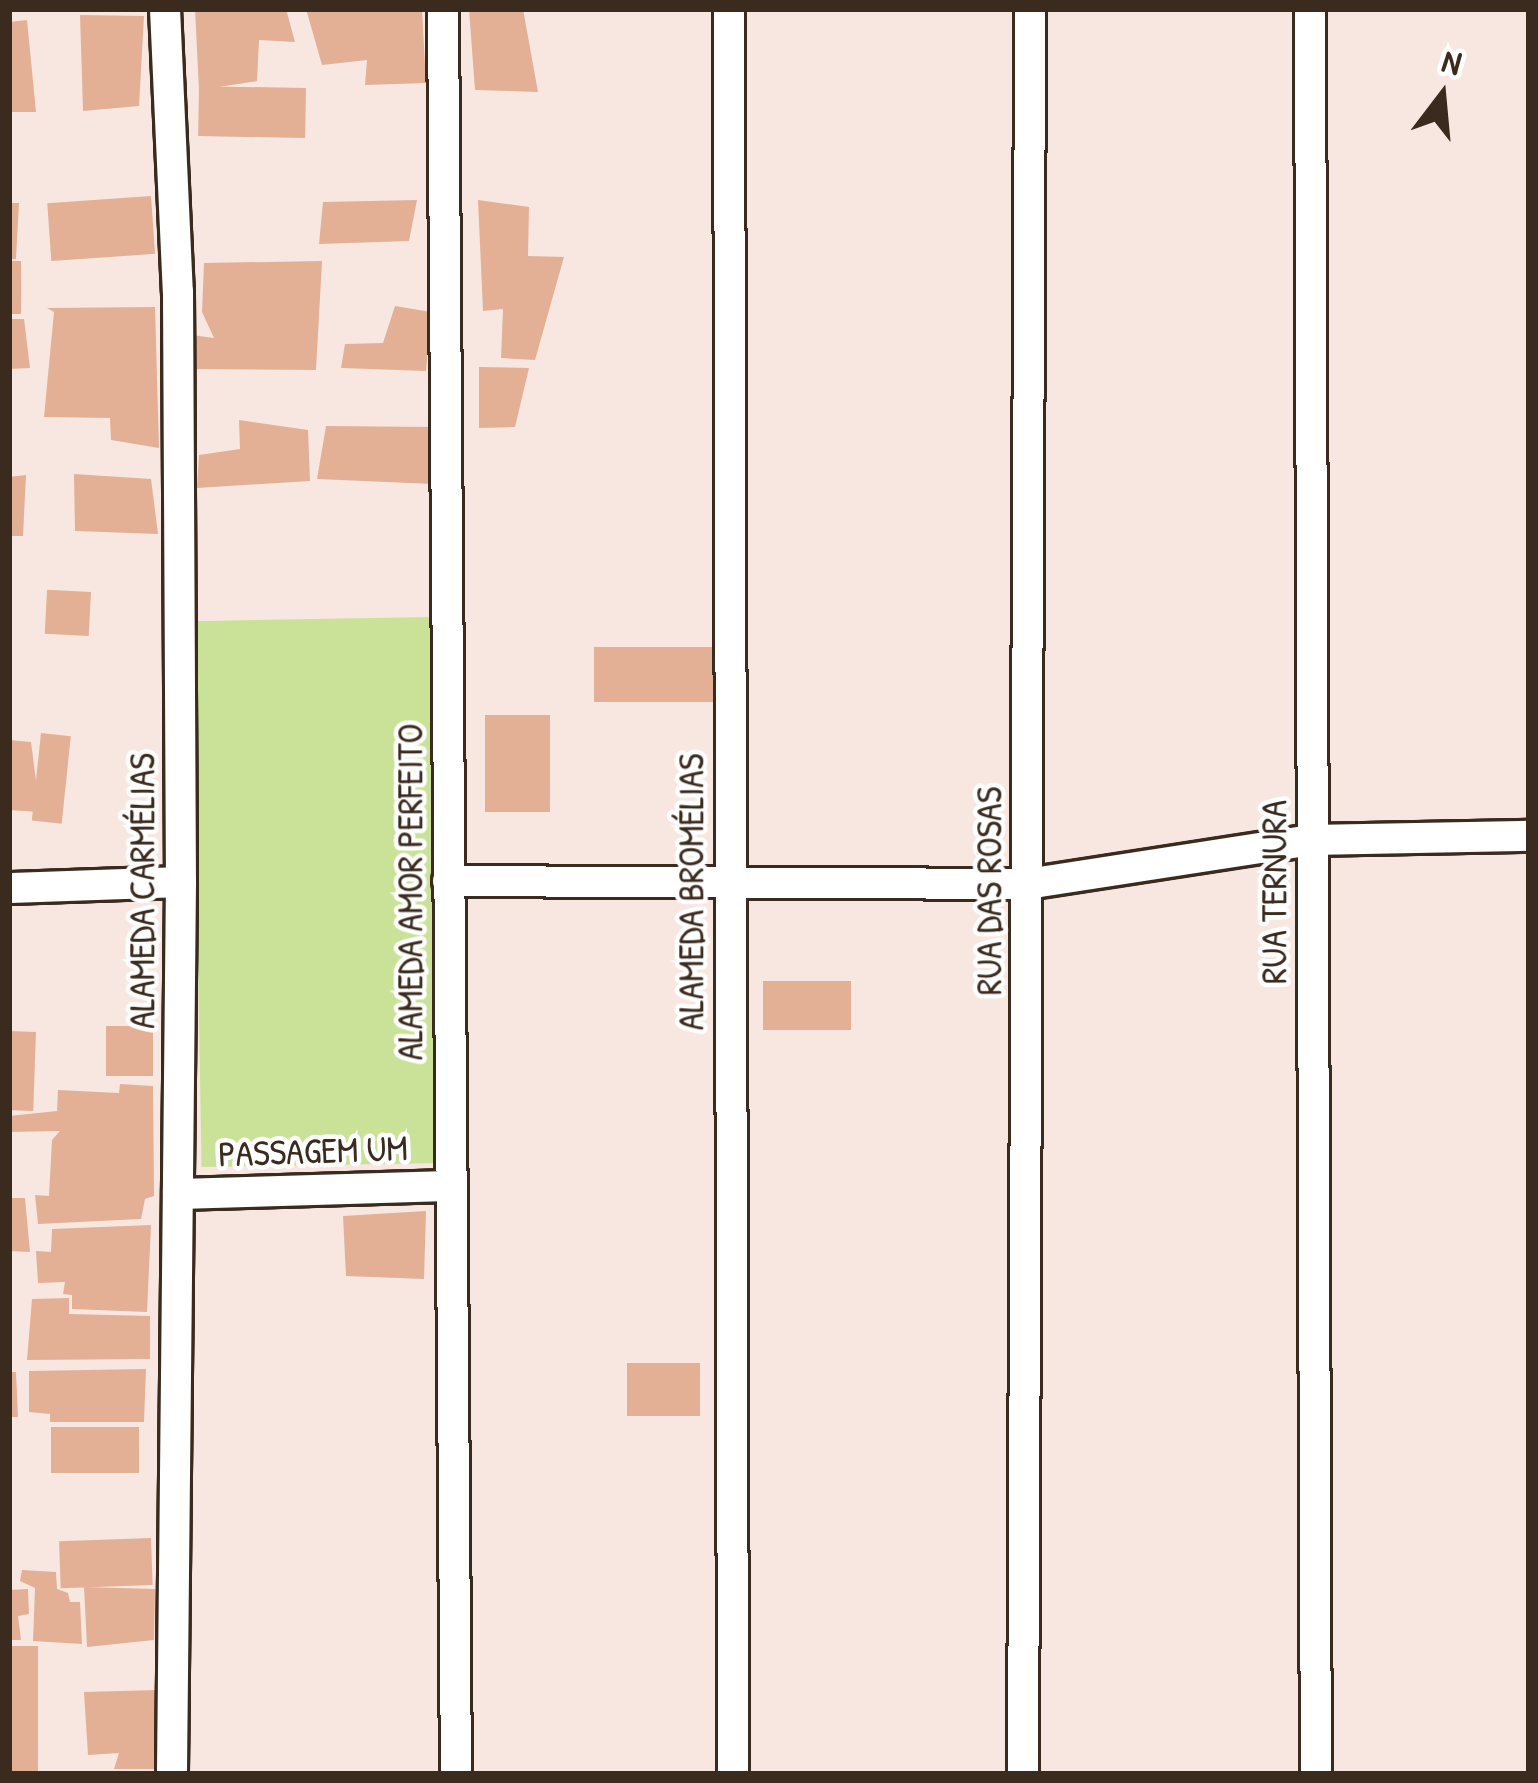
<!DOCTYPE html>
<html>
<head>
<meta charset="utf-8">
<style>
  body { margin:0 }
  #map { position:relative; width:1538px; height:1783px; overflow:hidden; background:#f7e7e0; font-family:"Patrick Hand",sans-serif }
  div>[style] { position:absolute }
  .green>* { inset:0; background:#c9e298; transform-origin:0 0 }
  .building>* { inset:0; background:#e3b096; transform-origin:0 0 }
  .roads { filter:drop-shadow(3px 0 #3b2a1e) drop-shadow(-3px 0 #3b2a1e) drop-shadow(0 3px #3b2a1e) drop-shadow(0 -3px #3b2a1e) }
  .street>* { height:30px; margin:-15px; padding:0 15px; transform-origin:15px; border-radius:15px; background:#fff }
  span { translate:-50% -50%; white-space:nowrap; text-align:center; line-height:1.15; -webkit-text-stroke:9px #fff; paint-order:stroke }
  .street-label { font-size:36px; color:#3b2a1e }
  .frame { position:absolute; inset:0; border:12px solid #3b2a1e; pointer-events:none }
  .north { position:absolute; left:1382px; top:36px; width:120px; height:120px; -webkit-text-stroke:9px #fff; paint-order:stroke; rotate:16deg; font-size:33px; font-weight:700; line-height:48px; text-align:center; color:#3b2a1e }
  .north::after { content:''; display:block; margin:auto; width:42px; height:54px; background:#3b2a1e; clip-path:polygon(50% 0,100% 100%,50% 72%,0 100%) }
</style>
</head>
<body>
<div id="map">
  <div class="green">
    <i style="left:432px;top:617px;width:546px;height:240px;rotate:89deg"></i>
  </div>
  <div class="building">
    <i style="clip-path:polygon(195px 9px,286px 9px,295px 42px,259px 40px,257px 81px,199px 90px)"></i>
    <i style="clip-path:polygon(306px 9px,422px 10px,426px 83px,365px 85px,367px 60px,322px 65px)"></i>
    <i style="clip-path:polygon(469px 9px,523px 9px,538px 92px,475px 90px)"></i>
    <i style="clip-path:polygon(80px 15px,144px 16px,139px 106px,83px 111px)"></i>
    <i style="clip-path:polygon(27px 20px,36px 112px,9px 112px,9px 22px)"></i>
    <i style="left:306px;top:88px;width:50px;height:107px;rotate:91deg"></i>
    <i style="left:151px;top:196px;width:58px;height:104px;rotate:86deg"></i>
    <i style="clip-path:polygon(417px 200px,409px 241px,319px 244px,323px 202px)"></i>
    <i style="clip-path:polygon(478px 200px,529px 207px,528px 256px,564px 257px,535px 360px,501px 358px,503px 309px,483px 311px)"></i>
    <i style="clip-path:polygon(9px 203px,19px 203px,16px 259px,9px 259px)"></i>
    <i style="left:9px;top:261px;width:12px;height:53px"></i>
    <i style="clip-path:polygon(322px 261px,316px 370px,185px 369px,192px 335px,214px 338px,202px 312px,204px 263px)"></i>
    <i style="clip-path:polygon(395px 306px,431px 312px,426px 371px,341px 368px,345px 344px,383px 343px)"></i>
    <i style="clip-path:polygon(155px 307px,159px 448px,111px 440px,110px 418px,44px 417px,54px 312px,47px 308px)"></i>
    <i style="clip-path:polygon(9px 319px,24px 319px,30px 368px,9px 369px)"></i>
    <i style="clip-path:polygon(479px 367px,529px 368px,515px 427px,479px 428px)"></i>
    <i style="clip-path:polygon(239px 420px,308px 430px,310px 481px,197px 488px,199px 455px,240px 449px)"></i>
    <i style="clip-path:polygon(326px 426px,432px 427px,433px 484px,317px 479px)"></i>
    <i style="clip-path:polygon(74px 474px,151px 479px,158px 534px,75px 531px)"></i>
    <i style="clip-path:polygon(26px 475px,23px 536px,9px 536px,9px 477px)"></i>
    <i style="left:91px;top:592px;width:44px;height:44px;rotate:93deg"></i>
    <i style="left:717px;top:647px;width:55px;height:123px;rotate:90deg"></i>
    <i style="left:485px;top:715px;width:65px;height:97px"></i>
    <i style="left:41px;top:733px;width:30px;height:88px;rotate:6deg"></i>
    <i style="clip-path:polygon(9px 740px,31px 742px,40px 812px,9px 810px)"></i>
    <i style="left:763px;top:981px;width:88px;height:49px"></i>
    <i style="left:106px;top:1026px;width:47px;height:50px"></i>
    <i style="left:9px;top:1031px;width:27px;height:79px;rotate:2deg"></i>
    <i style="clip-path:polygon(120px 1084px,153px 1086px,154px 1196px,145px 1199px,141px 1219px,38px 1224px,35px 1195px,49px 1196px,52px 1140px,60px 1131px,9px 1132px,9px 1116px,57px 1111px,58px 1090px,119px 1093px)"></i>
    <i style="clip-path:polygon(9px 1198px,25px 1198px,30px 1252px,9px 1251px)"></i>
    <i style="clip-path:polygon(426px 1211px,424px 1279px,346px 1276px,343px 1216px)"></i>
    <i style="clip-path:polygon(151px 1225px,147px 1312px,72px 1309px,72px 1295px,63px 1294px,65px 1282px,38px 1283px,36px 1251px,51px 1252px,52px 1229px)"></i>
    <i style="clip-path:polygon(69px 1298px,69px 1314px,150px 1316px,150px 1359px,27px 1360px,32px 1299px)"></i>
    <i style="left:627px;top:1363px;width:73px;height:53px"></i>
    <i style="clip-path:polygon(146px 1369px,144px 1422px,50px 1422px,50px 1414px,29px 1412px,29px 1371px)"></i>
    <i style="clip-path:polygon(9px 1372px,16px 1372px,18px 1417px,9px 1417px)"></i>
    <i style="left:51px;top:1427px;width:88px;height:46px"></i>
    <i style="left:151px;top:1538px;width:47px;height:92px;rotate:88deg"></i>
    <i style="clip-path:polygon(22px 1570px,56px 1572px,57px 1589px,68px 1593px,70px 1602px,80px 1602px,82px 1644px,33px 1641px,35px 1588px,20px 1581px)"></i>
    <i style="clip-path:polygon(84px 1587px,155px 1589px,154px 1640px,87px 1647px)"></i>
    <i style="clip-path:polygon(28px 1589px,29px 1614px,18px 1616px,21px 1640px,9px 1640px,9px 1590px)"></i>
    <i style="left:9px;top:1646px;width:29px;height:127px"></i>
    <i style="clip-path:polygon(158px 1690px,154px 1769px,114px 1769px,119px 1753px,88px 1755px,84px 1692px)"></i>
  </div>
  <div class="roads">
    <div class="street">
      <i style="left:165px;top:9px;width:283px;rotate:87.4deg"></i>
      <i style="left:178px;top:292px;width:590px;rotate:89.71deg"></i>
      <i style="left:181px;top:882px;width:892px;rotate:90.58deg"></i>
      <i style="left:443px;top:9px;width:1765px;rotate:89.58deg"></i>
      <i style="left:729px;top:9px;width:1765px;rotate:89.87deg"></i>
      <i style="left:1310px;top:9px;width:1765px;rotate:89.81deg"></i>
      <i style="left:448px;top:881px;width:579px;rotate:0.3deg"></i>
      <i style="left:1027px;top:884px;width:287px;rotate:-8.8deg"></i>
      <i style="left:1311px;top:840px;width:218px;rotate:-1.1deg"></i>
      <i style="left:9px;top:888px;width:172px;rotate:-2deg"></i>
      <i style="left:178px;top:1194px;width:272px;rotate:-1.7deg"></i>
      <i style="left:1023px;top:1774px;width:1765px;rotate:-89.77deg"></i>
    </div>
  </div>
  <div class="street-label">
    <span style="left:141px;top:891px;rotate:-90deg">ALAMEDA CARMÉLIAS</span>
    <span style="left:988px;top:891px;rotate:-90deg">RUA DAS ROSAS</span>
    <span style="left:409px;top:892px;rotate:-90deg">ALAMEDA AMOR PERFEITO</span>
    <span style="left:690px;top:892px;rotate:-90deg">ALAMEDA BROMÉLIAS</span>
    <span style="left:1273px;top:892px;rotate:-90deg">RUA TERNURA</span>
    <span style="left:313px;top:1150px;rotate:-2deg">PASSAGEM UM</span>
  </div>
  <div class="frame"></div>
  <div class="north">N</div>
</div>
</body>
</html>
